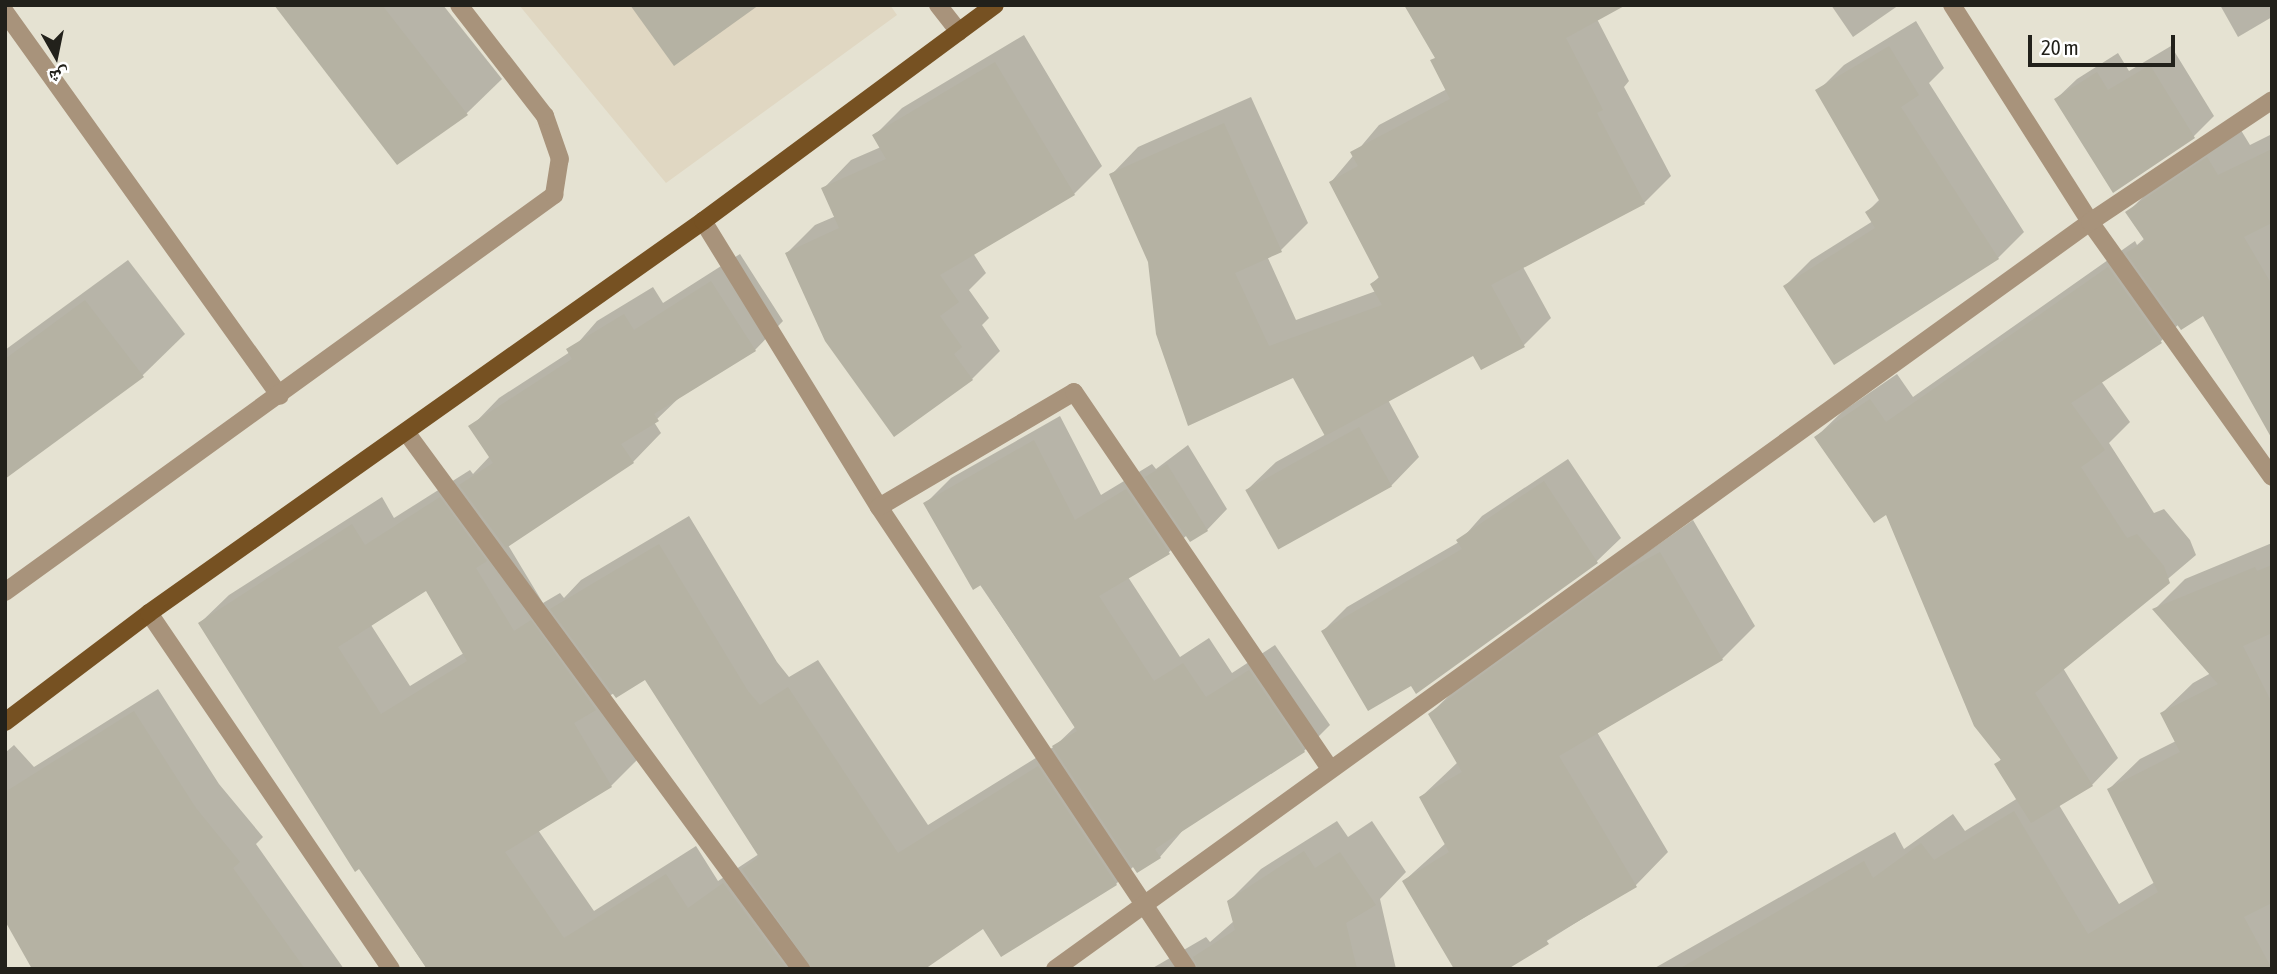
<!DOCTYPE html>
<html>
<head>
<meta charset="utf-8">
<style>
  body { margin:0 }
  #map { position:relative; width:2277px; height:974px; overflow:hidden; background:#e5e2d2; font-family:"Asap Condensed","Noto Naskh Arabic",sans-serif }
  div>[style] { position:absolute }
  .education>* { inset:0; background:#e0d7c2 }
  .shadow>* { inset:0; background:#0003 }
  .building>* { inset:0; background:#b5b2a3; transform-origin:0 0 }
  .minor>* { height:18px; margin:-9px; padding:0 9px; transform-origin:9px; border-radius:9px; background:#a8937b }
  .primary>* { height:18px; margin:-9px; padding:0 9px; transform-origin:9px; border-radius:9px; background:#765122 }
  span { translate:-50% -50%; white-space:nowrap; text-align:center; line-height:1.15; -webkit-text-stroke:7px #fff; paint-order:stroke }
  .frame { position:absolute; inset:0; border:7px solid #22211b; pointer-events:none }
  .north { position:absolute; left:21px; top:21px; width:70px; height:70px; -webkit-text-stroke:5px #fff; paint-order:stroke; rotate:171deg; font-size:19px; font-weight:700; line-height:28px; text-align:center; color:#22211b }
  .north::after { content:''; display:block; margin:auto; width:24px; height:32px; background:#22211b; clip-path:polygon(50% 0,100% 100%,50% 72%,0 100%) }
  .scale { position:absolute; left:2028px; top:35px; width:147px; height:32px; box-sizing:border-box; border:4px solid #22211b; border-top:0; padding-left:9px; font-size:21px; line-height:24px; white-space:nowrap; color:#22211b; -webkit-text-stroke:5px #fff; paint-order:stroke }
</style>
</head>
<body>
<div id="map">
  <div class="education">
    <i style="clip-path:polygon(519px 5px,890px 5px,897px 15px,666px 183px)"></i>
  </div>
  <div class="shadow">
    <i style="clip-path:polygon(276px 5px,443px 5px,502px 79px,467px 113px,398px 163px)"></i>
    <i style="clip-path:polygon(1831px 5px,1899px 5px,1853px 37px)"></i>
    <i style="clip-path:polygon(2220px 5px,2272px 5px,2272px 17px,2238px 37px)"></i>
    <i style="clip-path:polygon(1597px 19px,1629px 81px,1624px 87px,1671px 176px,1644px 203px,1523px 267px,1551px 318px,1524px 345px,1482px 368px,1474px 353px,1388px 400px,1419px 457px,1391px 486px,1247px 490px,1276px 462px,1326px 434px,1294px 376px,1150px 261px,1111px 175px,1138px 147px,1251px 97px,1308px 223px,1281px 250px,1267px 256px,1296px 320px,1376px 291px,1372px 284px,1380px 276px,1331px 182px,1379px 125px,1447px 89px,1432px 61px)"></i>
    <i style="clip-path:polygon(1916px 21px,1944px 68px,1929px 83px,2024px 232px,1998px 258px,1785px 286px,1811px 260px,1873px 221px,1867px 212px,1880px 199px,1818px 91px,1844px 65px)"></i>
    <i style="clip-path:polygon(1024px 35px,1102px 166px,1074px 194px,973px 253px,986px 273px,969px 290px,989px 318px,982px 325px,1000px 351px,972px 379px,787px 253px,815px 225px,836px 216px,823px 189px,851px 160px,881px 147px,874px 136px,902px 108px)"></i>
    <i style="clip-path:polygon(2171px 46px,2214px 116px,2194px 136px,2113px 191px,2056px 99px,2077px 79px,2118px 53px,2129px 71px)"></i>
    <i style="clip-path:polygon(2239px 127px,2250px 145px,2272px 134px,2272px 380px,2204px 313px,2179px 324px,2161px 341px,2101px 381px,2130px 422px,2109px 443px,2154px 513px,2164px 509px,2190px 540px,2196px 555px,2063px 668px,2118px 758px,2092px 785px,2059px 805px,2119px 904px,2155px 882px,2109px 789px,2140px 759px,2176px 741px,2162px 713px,2193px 683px,2211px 673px,2155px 609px,2185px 579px,2272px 543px,2272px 969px,1653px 969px,1895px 832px,1904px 849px,1953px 814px,1965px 831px,2018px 798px,1997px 764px,2002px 758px,1887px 513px,1816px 437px,1843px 411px,1897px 374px,1913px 397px,2135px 241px,2137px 245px,2145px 238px,2128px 212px,2159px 181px)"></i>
    <i style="clip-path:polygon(evenodd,740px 254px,783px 321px,755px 350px,683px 394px,654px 422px,661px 433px,633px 462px,508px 545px,543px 603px,560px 593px,564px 598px,581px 580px,689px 516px,777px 662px,789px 677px,818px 660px,928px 825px,1055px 746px,1076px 726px,925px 504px,951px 478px,1060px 416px,1101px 495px,1152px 464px,1156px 469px,1188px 445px,1227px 509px,1207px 530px,1187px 535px,1169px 552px,1128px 577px,1180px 657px,1209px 638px,1232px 673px,1275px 645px,1330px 725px,1304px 751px,1184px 829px,1160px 857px,1134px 866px,1116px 884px,1001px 955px,984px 927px,922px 969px,427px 969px,200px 623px,229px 595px,382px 497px,394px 518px,470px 470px,473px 474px,490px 456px,471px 427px,499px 398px,570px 352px,597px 321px,653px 287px,663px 303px,740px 254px,427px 589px,464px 653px,410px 686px,371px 625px,427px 589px,740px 254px,645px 677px,759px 854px,718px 881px,696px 846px,594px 911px,538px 830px,611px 786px,640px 757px,605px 698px,645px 677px)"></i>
    <i style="clip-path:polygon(128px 260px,185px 334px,143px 375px,5px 477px,5px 350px)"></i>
    <i style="clip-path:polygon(1568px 459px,1621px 538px,1597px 561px,1417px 692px,1412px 684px,1323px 631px,1347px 607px,1459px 542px,1482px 516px)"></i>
    <i style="clip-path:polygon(1693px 520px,1755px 626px,1722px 659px,1597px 732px,1668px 852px,1636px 885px,1502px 969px,1404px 881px,1446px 843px,1421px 797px,1458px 762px,1430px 714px,1463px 682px)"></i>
    <i style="clip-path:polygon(158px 689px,219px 784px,263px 837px,256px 844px,344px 969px,34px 969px,5px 918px,5px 753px,14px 745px,34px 767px)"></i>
    <i style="clip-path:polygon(1337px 821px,1348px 837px,1372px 821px,1406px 872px,1380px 899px,1396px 969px,1151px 969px,1206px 937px,1210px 942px,1234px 921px,1229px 901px,1261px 869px)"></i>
  </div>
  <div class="building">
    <i style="clip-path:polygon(274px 5px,382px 5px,468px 115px,397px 165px)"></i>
    <i style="clip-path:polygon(630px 5px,759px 5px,674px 66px)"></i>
    <i style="clip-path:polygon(1404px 5px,1626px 5px,1566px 38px,1603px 110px,1597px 113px,1645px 204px,1491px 285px,1525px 347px,1481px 370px,1473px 356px,1325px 436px,1293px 378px,1188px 426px,1156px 334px,1148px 262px,1109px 174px,1224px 123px,1282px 252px,1235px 273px,1269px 346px,1382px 305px,1370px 284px,1379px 278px,1329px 182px,1358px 166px,1350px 152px,1450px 99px,1430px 60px,1435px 58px)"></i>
    <i style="clip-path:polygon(1889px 46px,1919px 95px,1901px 107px,1999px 259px,1834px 365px,1783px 286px,1875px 228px,1865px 212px,1880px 202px,1815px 90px)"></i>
    <i style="clip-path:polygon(995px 62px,1075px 195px,940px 275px,959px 302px,940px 316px,962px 347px,954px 354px,973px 380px,894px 437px,825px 341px,785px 253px,839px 228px,821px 188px,886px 159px,872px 135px)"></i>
    <i style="clip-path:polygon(2150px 65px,2195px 138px,2113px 193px,2054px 99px,2097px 72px,2108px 90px)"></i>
    <i style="clip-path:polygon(2272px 149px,2272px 223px,2244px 237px,2272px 285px,2272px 439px,2203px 316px,2181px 330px,2126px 253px,2145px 241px,2125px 212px,2207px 157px,2218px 175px)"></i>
    <i style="clip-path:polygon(2108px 267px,2162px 343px,2071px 403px,2105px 450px,2081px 467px,2127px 538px,2137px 534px,2164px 566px,2170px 583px,2035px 693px,2093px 786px,2031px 823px,1994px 764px,2001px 760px,1974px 726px,1886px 515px,1874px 523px,1814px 437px,1870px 399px,1886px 422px)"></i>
    <i style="clip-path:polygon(711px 281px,756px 351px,654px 414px,659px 421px,621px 444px,634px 463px,506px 548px,459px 485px,493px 463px,468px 426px,572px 359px,566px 349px,624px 314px,634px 330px)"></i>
    <i style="clip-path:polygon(85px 300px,144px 377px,5px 479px,5px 359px)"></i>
    <i style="left:1359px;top:427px;width:68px;height:130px;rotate:61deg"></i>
    <i style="clip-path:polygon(1034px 440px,1075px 520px,1126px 489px,1170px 554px,1099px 596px,1154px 681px,1183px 663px,1206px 697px,1249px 670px,1305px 752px,1155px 849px,1161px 858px,1137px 873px,1052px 746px,1077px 731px,981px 585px,973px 590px,923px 503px)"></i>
    <i style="clip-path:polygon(1167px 464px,1208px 531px,1190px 542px,1145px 477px)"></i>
    <i style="clip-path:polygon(1544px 481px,1598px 563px,1416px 694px,1411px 686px,1368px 711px,1321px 631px,1462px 549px,1456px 540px)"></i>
    <i style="clip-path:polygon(evenodd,440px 497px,487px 561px,476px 568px,514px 631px,531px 620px,596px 710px,574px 723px,612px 787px,505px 852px,564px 938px,666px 874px,688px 908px,723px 883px,787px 969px,427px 969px,359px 869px,355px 872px,198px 623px,352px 524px,365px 545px,440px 497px,426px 591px,467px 661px,381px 714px,338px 647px,426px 591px)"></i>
    <i style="clip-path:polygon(659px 544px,748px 691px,760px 705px,788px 687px,898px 853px,1038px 766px,1117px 885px,1001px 957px,983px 929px,925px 969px,812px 969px,742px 869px,759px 857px,645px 680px,616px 698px,550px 609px)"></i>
    <i style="clip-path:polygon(1660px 552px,1723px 660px,1559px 756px,1637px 887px,1546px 940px,1549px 944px,1508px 969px,1454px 969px,1402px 881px,1449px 852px,1419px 797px,1462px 772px,1428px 714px,1625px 571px)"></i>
    <i style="clip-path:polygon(2272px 565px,2272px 633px,2243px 646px,2272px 703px,2272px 903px,2244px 917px,2272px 969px,1679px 969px,1864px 861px,1873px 878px,1921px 843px,1934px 860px,2014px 811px,2088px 934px,2158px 892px,2107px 789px,2180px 752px,2160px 713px,2218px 684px,2152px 609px,2255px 567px,2257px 571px)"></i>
    <i style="clip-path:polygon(134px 711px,196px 808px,240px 862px,233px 868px,305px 969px,32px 969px,5px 921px,5px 792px)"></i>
    <i style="clip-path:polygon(1304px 851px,1315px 868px,1340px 852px,1376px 905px,1346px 923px,1357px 969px,1198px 969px,1193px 957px,1235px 930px,1227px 901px)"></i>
  </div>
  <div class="minor">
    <i style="left:938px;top:5px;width:34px;rotate:52deg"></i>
    <i style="left:1952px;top:5px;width:257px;rotate:57.5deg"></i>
    <i style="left:2090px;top:222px;width:313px;rotate:54.5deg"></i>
    <i style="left:5px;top:12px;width:472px;rotate:54.4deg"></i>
    <i style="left:703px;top:221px;width:336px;rotate:58.4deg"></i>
    <i style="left:879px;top:507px;width:555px;rotate:56.31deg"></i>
    <i style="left:406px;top:432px;width:667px;rotate:53.66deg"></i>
    <i style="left:879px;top:507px;width:226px;rotate:-30.5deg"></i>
    <i style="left:1074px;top:392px;width:456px;rotate:55.8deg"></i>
    <i style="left:5px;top:592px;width:678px;rotate:-35.87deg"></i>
    <i style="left:554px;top:195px;width:36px;rotate:-81deg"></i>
    <i style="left:560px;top:159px;width:46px;rotate:-109.2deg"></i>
    <i style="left:545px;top:116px;width:140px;rotate:-127.8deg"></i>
    <i style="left:149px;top:613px;width:430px;rotate:55.8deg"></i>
    <i style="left:1055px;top:969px;width:1276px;rotate:-35.82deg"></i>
    <i style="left:2090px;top:222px;width:219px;rotate:-33.8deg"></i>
  </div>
  <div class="primary">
    <i style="left:5px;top:722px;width:181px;rotate:-37.1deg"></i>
    <i style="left:149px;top:613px;width:679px;rotate:-35.28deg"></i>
    <i style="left:703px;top:221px;width:363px;rotate:-36.5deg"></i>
  </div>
  <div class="frame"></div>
  <div class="north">ش</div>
  <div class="scale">20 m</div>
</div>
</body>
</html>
